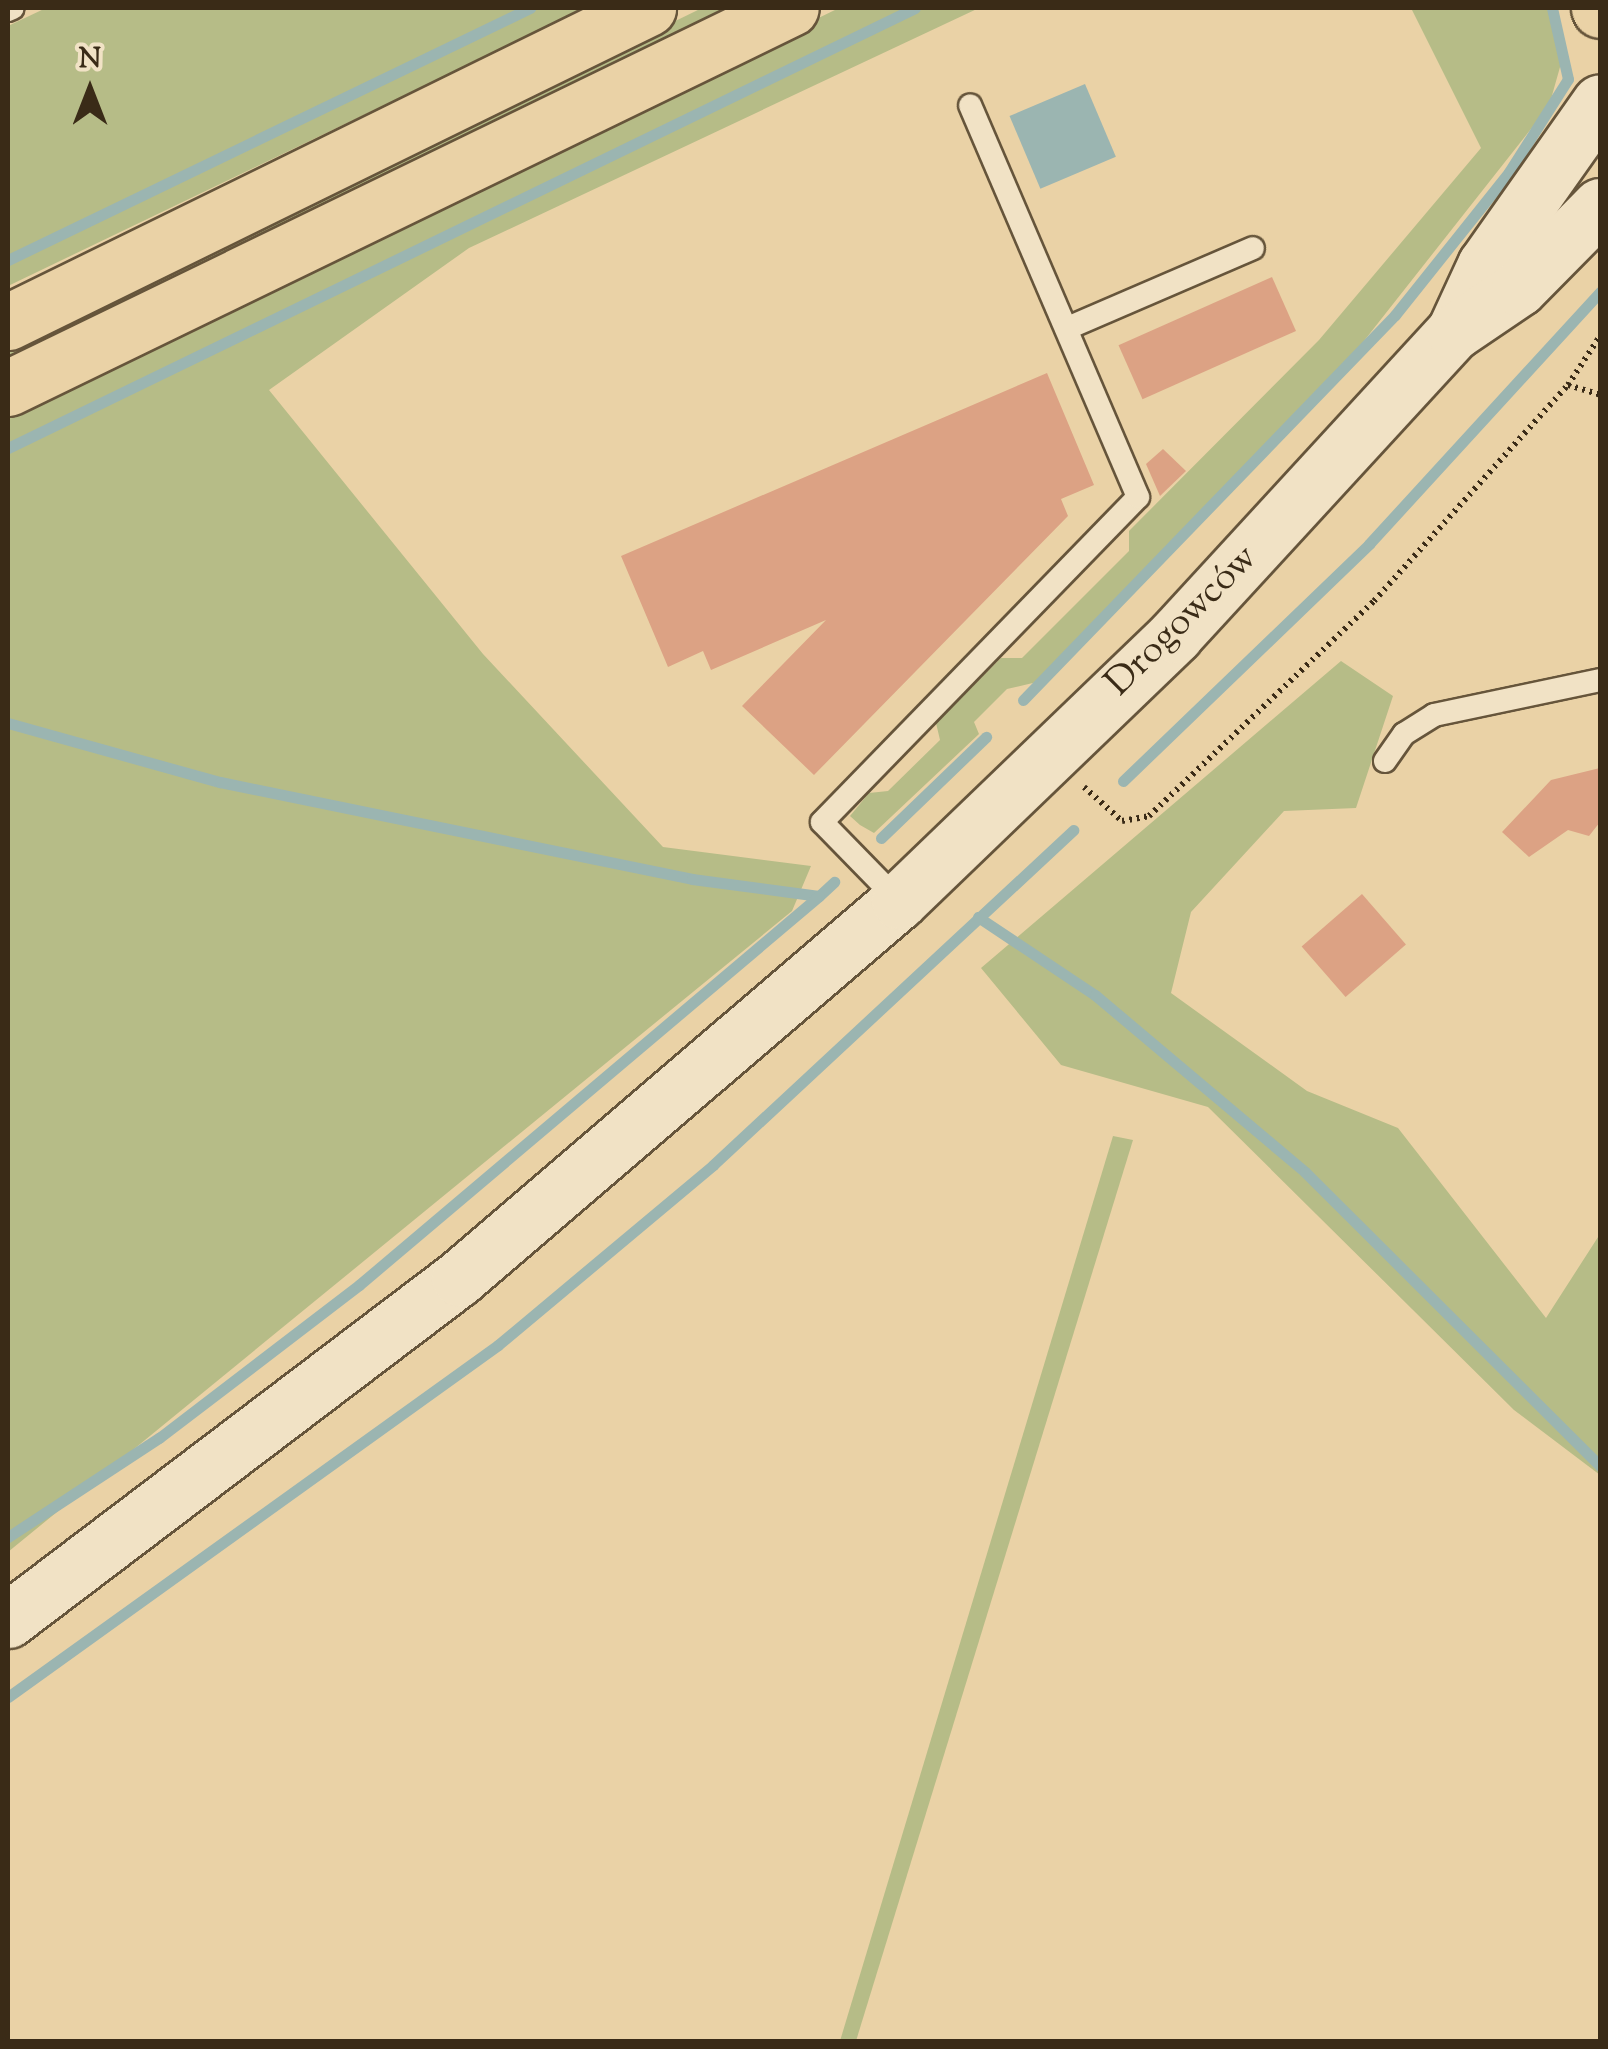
<!DOCTYPE html>
<html>
<head>
<meta charset="utf-8">
<style>
  body { margin:0 }
  #map { position:relative; width:1608px; height:2049px; overflow:hidden; background:#ead2a6; font-family:"Sorts Mill Goudy",serif }
  div>[style] { position:absolute }
  .green>* { inset:0; background:#b6bc87 }
  .water>* { inset:0; background:#9bb5b1; transform-origin:0 0 }
  .stream>* { height:11px; margin:-5.5px; padding:0 5.5px; transform-origin:5.5px; border-radius:5.5px; background:#9bb5b1 }
  .building>* { inset:0; background:#dca284; transform-origin:0 0 }
  .path>* { height:6px; margin-top:-3px; transform-origin:0; background:repeating-linear-gradient(90deg,#3a2b17 0 2.5px,transparent 0 7.5px) }
  .roads { filter:drop-shadow(2px 0 #66553b) drop-shadow(-2px 0 #66553b) drop-shadow(0 2px #66553b) drop-shadow(0 -2px #66553b) }
  .lane>* { height:22px; margin:-11px; padding:0 11px; transform-origin:11px; border-radius:11px; background:#f1e2c5 }
  .secondary>* { height:55px; margin:-27.5px; padding:0 27.5px; transform-origin:27.5px; border-radius:27.5px; background:#f1e2c5 }
  .highway>* { height:55px; margin:-27.5px; padding:0 27.5px; transform-origin:27.5px; border-radius:27.5px; background:#ead2a6 }
  span { translate:-50% -50%; white-space:nowrap; text-align:center; line-height:1.15; -webkit-text-stroke:8px #f1e2c5; paint-order:stroke }
  .street-label { font-size:38px; color:#3a2b17 }
  .frame { position:absolute; inset:0; border:10px solid #3a2b17; pointer-events:none }
  .north { position:absolute; left:40px; top:40px; width:100px; height:100px; -webkit-text-stroke:8px #f1e2c5; paint-order:stroke; rotate:0deg; font-size:28px; font-weight:700; line-height:40px; text-align:center; color:#3a2b17 }
  .north::after { content:''; display:block; margin:auto; width:35px; height:45px; background:#3a2b17; clip-path:polygon(50% 0,100% 100%,50% 72%,0 100%) }
</style>
</head>
<body>
<div id="map">
  <div class="green">
    <i style="clip-path:polygon(46px 8px,586px 8px,8px 286px,8px 26px)"></i>
    <i style="clip-path:polygon(702px 8px,741px 8px,8px 361px,8px 347px)"></i>
    <i style="clip-path:polygon(839px 8px,979px 8px,469px 248px,269px 390px,483px 654px,663px 847px,811px 866px,792px 911px,8px 1552px,8px 412px)"></i>
    <i style="clip-path:polygon(1411px 8px,1547px 8px,1564px 53px,1549px 106px,1356px 351px,1037px 682px,1007px 689px,974px 722px,979px 734px,874px 833px,860px 825px,850px 816px,869px 793px,888px 791px,940px 740px,936px 723px,1001px 658px,1022px 658px,1129px 551px,1129px 531px,1319px 340px,1481px 148px)"></i>
    <i style="clip-path:polygon(1341px 661px,1393px 696px,1356px 808px,1284px 811px,1191px 912px,1171px 993px,1307px 1091px,1398px 1128px,1546px 1318px,1600px 1234px,1600px 1475px,1514px 1410px,1208px 1107px,1061px 1065px,981px 968px)"></i>
    <i style="clip-path:polygon(1113px 1136px,1133px 1140px,856px 2041px,840px 2041px)"></i>
  </div>
  <div class="water">
    <i style="left:1085px;top:84px;width:79px;height:82px;rotate:67deg"></i>
  </div>
  <div class="stream">
    <i style="left:8px;top:260px;width:580px;rotate:-25.77deg"></i>
    <i style="left:8px;top:448px;width:1008px;rotate:-25.88deg"></i>
    <i style="left:1023px;top:700px;width:535px;rotate:-45.98deg"></i>
    <i style="left:1395px;top:315px;width:183px;rotate:-51.4deg"></i>
    <i style="left:1509px;top:172px;width:110px;rotate:-57.6deg"></i>
    <i style="left:1568px;top:79px;width:73px;rotate:-102.7deg"></i>
    <i style="left:8px;top:723px;width:220px;rotate:15.6deg"></i>
    <i style="left:220px;top:782px;width:482px;rotate:11.6deg"></i>
    <i style="left:692px;top:879px;width:128px;rotate:7.6deg"></i>
    <i style="left:819px;top:896px;width:21px;rotate:-43deg"></i>
    <i style="left:1123px;top:781px;width:342px;rotate:-43.9deg"></i>
    <i style="left:1369px;top:544px;width:342px;rotate:-47.5deg"></i>
    <i style="left:881px;top:838px;width:146px;rotate:-43.9deg"></i>
    <i style="left:978px;top:917px;width:141px;rotate:33.7deg"></i>
    <i style="left:1095px;top:995px;width:275px;rotate:40.1deg"></i>
    <i style="left:1305px;top:1172px;width:416px;rotate:44.9deg"></i>
    <i style="left:8px;top:1537px;width:181px;rotate:-33.3deg"></i>
    <i style="left:159px;top:1438px;width:252px;rotate:-37.4deg"></i>
    <i style="left:359px;top:1285px;width:602px;rotate:-40.22deg"></i>
    <i style="left:8px;top:1697px;width:603px;rotate:-35.69deg"></i>
    <i style="left:498px;top:1345px;width:280px;rotate:-39.9deg"></i>
    <i style="left:713px;top:1165px;width:492px;rotate:-42.9deg"></i>
  </div>
  <div class="building">
    <i style="left:1272px;top:277px;width:59px;height:168px;rotate:66deg"></i>
    <i style="clip-path:polygon(1047px 373px,1094px 485px,1061px 499px,1068px 516px,814px 775px,742px 706px,826px 620px,711px 670px,703px 651px,668px 667px,621px 556px)"></i>
    <i style="clip-path:polygon(1163px 449px,1186px 471px,1160px 496px,1146px 464px)"></i>
    <i style="clip-path:polygon(1600px 768px,1600px 822px,1589px 836px,1568px 830px,1529px 857px,1502px 832px,1551px 780px)"></i>
    <i style="left:1362px;top:894px;width:67px;height:80px;rotate:49deg"></i>
  </div>
  <div class="path">
    <i style="left:1568px;top:385px;width:59px;rotate:-56.9deg"></i>
    <i style="left:1084px;top:787px;width:51px;rotate:41.8deg"></i>
    <i style="left:1122px;top:821px;width:27px;rotate:-10deg"></i>
    <i style="left:1149px;top:816px;width:311px;rotate:-43.7deg"></i>
    <i style="left:1374px;top:601px;width:290px;rotate:-48.1deg"></i>
    <i style="left:1568px;top:385px;width:34px;rotate:17deg"></i>
  </div>
  <div class="roads">
    <div class="lane">
      <i style="left:8px;top:10px;width:5px;rotate:-22deg"></i>
      <i style="left:1070px;top:327px;width:199px;rotate:-23.3deg"></i>
      <i style="left:1385px;top:761px;width:33px;rotate:-55deg"></i>
      <i style="left:1404px;top:734px;width:36px;rotate:-32deg"></i>
      <i style="left:1434px;top:715px;width:170px;rotate:-11.9deg"></i>
      <i style="left:899px;top:901px;width:110px;rotate:-134.3deg"></i>
      <i style="left:822px;top:822px;width:453px;rotate:-45.8deg"></i>
      <i style="left:1138px;top:497px;width:426px;rotate:-113.2deg"></i>
    </div>
    <div class="secondary">
      <i style="left:1454px;top:332px;width:74px;rotate:-65.2deg"></i>
      <i style="left:1485px;top:265px;width:199px;rotate:-54.8deg"></i>
      <i style="left:8px;top:1620px;width:566px;rotate:-37.17deg"></i>
      <i style="left:459px;top:1278px;width:579px;rotate:-40.59deg"></i>
      <i style="left:899px;top:901px;width:383px;rotate:-43.9deg"></i>
      <i style="left:1175px;top:635px;width:412px;rotate:-47.4deg"></i>
      <i style="left:1454px;top:332px;width:78px;rotate:-34.1deg"></i>
      <i style="left:1519px;top:288px;width:115px;rotate:-45.4deg"></i>
    </div>
    <div class="highway">
      <i style="left:1599px;top:8px;width:2px;rotate:63deg"></i>
      <i style="left:8px;top:322px;width:713px;rotate:-26.13deg"></i>
      <i style="left:8px;top:388px;width:870px;rotate:-25.89deg"></i>
    </div>
  </div>
  <div class="street-label">
    <span style="left:1183px;top:622px;rotate:-45deg">Drogowców</span>
  </div>
  <div class="frame"></div>
  <div class="north">N</div>
</div>
</body>
</html>
